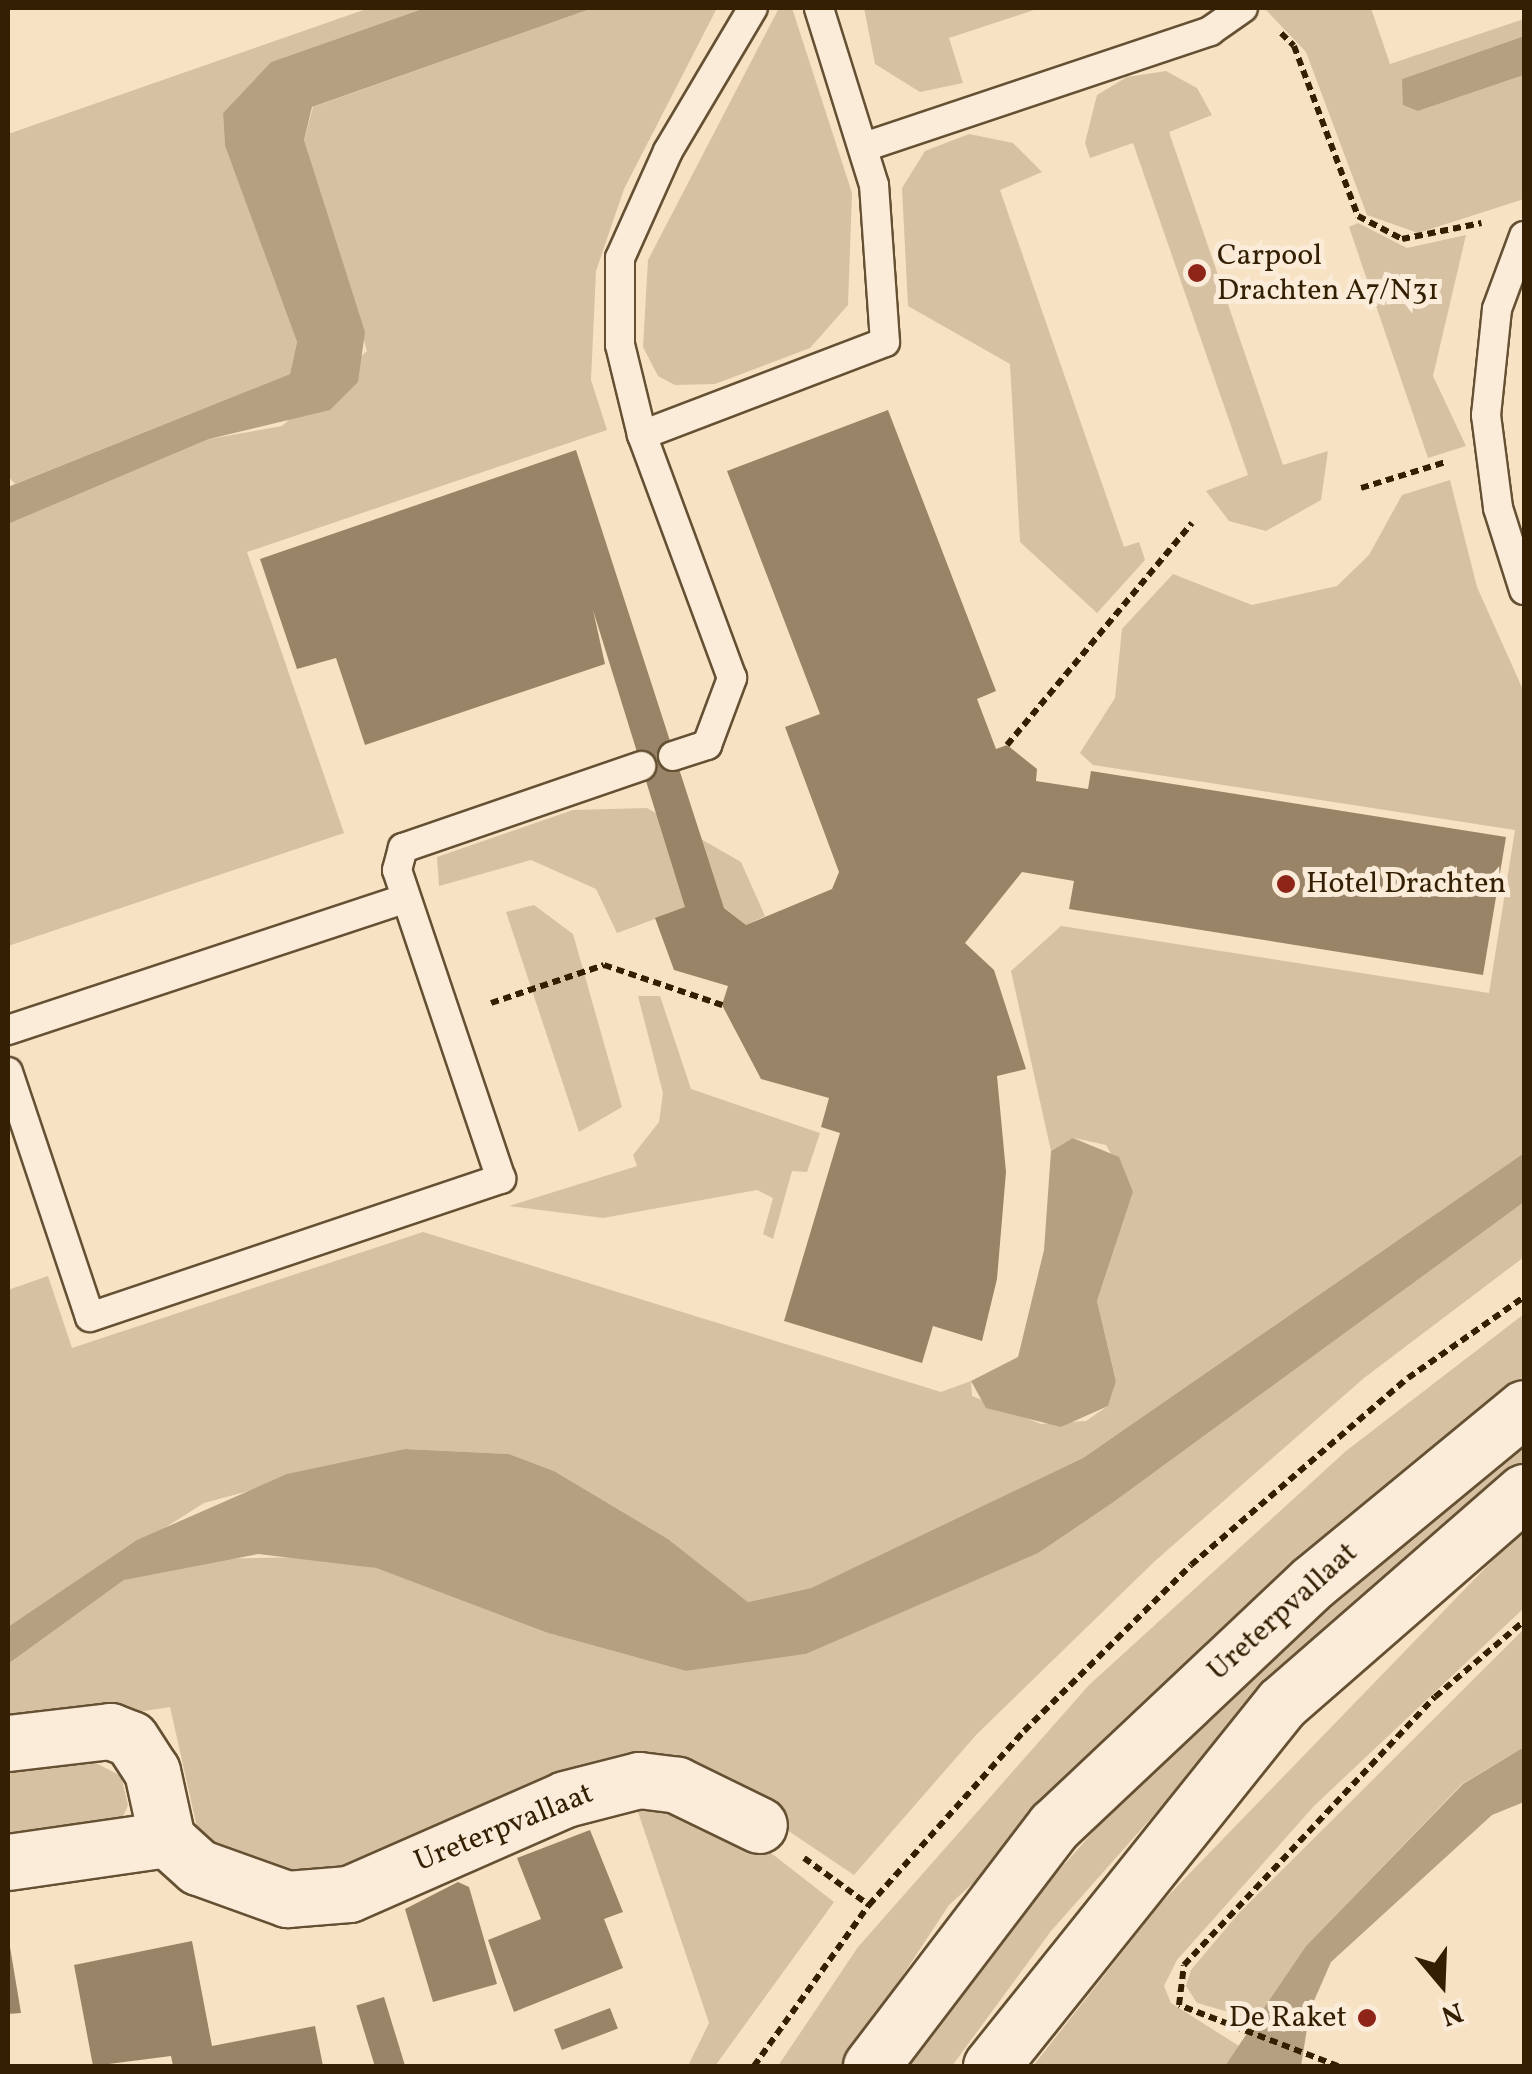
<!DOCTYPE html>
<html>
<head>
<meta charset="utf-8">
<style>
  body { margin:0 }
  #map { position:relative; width:1532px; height:2074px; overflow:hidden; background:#f8e2c4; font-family:Vollkorn,serif }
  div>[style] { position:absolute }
  .green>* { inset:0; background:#d7c1a3 }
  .water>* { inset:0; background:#b5a082 }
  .building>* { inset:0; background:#9a8467; transform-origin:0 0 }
  .path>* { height:6px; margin-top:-3px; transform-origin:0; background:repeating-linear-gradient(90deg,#341f03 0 8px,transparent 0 13px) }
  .roads { filter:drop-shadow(2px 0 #655033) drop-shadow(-2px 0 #655033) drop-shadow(0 2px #655033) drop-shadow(0 -2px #655033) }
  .service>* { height:28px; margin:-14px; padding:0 14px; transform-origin:14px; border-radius:14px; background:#faecd9 }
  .minor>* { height:55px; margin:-27.5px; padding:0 27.5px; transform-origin:27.5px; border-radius:27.5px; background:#faecd9 }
  .secondary>* { height:55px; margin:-27.5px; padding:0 27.5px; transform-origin:27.5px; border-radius:27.5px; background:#faecd9 }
  .dots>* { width:28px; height:28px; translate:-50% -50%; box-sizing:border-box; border:5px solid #faecd9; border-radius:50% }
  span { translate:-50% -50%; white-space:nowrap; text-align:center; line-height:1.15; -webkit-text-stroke:10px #faecd9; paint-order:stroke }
  .poi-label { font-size:30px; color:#341f03 }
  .left { translate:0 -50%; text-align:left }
  .right { translate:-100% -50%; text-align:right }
  .street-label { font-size:30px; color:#341f03 }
  .frame { position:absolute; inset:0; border:10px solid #341f03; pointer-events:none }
  .north { position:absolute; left:1392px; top:1934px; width:100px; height:100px; -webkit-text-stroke:8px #faecd9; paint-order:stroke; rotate:161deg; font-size:28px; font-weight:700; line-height:40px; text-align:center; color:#341f03 }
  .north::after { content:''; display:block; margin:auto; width:35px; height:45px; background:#341f03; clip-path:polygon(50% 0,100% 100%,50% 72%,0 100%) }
</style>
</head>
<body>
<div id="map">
  <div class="green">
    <i style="clip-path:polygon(369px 8px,425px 8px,271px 62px,223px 113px,225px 146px,297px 342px,290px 374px,15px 484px,8px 476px,8px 134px)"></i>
    <i style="clip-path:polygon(593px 8px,717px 8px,624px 189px,596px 271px,591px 380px,607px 430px,247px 552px,344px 833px,8px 946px,8px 524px,209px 439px,282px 426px,367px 351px,304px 140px,313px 107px)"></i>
    <i style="clip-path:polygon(779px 8px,792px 8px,852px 193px,848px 305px,810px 348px,715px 384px,675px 385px,658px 376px,643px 347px,648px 260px)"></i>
    <i style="clip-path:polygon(864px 8px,1040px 8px,949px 38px,963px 83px,920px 92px,875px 64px)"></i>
    <i style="clip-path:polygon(1371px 8px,1390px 64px,1524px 19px,1524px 36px,1402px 79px,1418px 111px,1524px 75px,1524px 199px,1418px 233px,1367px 215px,1306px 52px,1266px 10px)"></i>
    <i style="clip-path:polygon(1166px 71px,1197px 88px,1212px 115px,1169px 132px,1283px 465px,1328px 451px,1321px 500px,1266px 531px,1229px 521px,1206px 491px,1248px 475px,1133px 143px,1090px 158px,1085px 143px,1097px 95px,1127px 77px)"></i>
    <i style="clip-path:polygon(969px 134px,1013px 143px,1042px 172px,1000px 190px,1124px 547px,1139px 542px,1145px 560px,1097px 613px,1020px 542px,1010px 364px,908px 306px,902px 188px,925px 151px)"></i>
    <i style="clip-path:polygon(1358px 223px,1407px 248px,1466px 235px,1433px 376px,1466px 446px,1428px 458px,1349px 227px)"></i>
    <i style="clip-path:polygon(1450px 480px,1477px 587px,1524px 692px,1524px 1153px,1083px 1458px,811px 1588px,748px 1602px,668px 1539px,554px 1471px,509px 1454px,405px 1449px,204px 1503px,8px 1627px,8px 1290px,48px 1276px,72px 1348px,423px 1232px,941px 1392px,971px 1381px,972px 1396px,1041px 1424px,1086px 1421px,1108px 1406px,1116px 1380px,1097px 1301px,1133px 1192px,1106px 1145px,1074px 1138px,1051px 1151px,1011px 971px,1061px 926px,1489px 993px,1515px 830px,1093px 765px,1080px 753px,1115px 698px,1122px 629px,1173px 574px,1252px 605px,1337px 586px,1369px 555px,1402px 495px)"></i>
    <i style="clip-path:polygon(647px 808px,741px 862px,765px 916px,746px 925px,712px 898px,617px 933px,596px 889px,531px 860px,439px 886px,437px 857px,573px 810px)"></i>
    <i style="clip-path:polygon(534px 905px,573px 934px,622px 1107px,579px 1132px,506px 912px)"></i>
    <i style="clip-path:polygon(638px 996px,660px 996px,691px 1089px,820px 1133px,807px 1172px,792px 1171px,773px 1239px,763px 1234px,773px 1198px,757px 1190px,603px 1218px,509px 1206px,637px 1166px,633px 1155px,659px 1122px,663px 1093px)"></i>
    <i style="clip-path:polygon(1524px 1202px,1524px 1257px,1364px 1378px,1155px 1561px,976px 1735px,854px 1875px,693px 1767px,322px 1880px,241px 1869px,198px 1832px,170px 1707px,8px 1732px,8px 1664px,124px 1580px,203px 1559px,315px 1557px,376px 1568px,548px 1633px,686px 1671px,806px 1654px,1038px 1552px)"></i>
    <i style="clip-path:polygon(1524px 1314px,1524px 1387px,949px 1905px,843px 2066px,778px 2066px,858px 1947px,1089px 1685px,1346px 1451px)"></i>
    <i style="clip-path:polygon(1524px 1425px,1524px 1475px,1192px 1772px,1051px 1931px,952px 2066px,907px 2066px,1017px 1918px,1200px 1711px)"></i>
    <i style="clip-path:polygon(1524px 1528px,1524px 1608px,1314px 1806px,1177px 1960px,1164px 1986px,1171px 2003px,1239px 2046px,1225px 2066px,1033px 2066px,1161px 1903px)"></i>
    <i style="clip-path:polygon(1524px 1629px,1524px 1747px,1462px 1784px,1306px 1946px,1257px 2020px,1197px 2003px,1186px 1986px,1191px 1970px,1238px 1914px)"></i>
    <i style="clip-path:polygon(92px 1761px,121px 1776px,128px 1805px,119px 1826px,8px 1849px,8px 1772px)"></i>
    <i style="clip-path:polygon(635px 1803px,758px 1843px,834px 1902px,715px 2066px,688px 2066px,709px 2023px)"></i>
  </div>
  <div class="water">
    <i style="clip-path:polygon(425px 8px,593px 8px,312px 107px,304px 140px,365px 332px,358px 382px,330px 410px,209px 439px,8px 524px,8px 487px,290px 374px,297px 342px,225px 146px,223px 113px,271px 62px)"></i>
    <i style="clip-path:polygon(1524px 36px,1524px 75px,1418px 111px,1403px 105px,1402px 79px)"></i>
    <i style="clip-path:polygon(1073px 1138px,1119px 1157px,1133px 1192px,1097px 1301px,1116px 1381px,1108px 1406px,1061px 1427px,986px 1408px,971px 1381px,1018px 1357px,1044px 1250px,1051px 1151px)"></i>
    <i style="clip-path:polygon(1524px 1153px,1524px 1202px,1112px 1503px,1038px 1553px,806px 1654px,686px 1671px,548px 1633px,376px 1568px,258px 1554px,124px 1580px,8px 1664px,8px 1627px,137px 1540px,287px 1474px,405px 1449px,509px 1454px,554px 1471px,668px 1539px,748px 1602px,811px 1588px,1083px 1458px)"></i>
    <i style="clip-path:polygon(1524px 1747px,1524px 1802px,1492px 1815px,1331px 1962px,1310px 2010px,1301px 2066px,1225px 2066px,1306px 1946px,1463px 1784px)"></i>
  </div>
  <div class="building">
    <i style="clip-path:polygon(888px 410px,996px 691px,977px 699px,996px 749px,1007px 745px,1037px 769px,1036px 781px,1088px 789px,1091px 771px,1506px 837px,1483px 975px,1069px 909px,1074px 881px,1022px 872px,965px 943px,994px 970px,1026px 1069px,997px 1076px,1006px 1172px,997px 1279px,982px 1341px,933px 1326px,922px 1363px,784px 1321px,840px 1133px,821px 1127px,829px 1098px,761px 1079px,722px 1005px,728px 986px,674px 970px,655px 918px,685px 907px,593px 610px,605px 664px,365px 745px,336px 658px,297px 669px,260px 559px,576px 450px,724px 908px,746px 925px,832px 889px,839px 872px,785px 727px,820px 714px,727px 471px)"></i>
    <i style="clip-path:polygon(590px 1830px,623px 1912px,604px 1919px,623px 1968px,514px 2012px,488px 1940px,541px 1919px,517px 1858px)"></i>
    <i style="clip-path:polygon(458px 1882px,469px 1887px,497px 1984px,433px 2002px,405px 1909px)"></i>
    <i style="clip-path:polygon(8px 1935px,21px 2013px,8px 2014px)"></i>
    <i style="clip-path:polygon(192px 1941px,212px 2046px,315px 2026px,323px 2066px,173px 2066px,171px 2056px,93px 2066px,74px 1965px)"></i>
    <i style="left:384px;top:1997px;width:72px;height:29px;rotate:73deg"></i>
    <i style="left:610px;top:2008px;width:22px;height:60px;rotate:69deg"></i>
  </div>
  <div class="path">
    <i style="left:1281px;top:33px;width:18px;rotate:45deg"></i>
    <i style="left:1294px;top:46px;width:182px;rotate:69.4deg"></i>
    <i style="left:1358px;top:216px;width:50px;rotate:27.6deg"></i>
    <i style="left:1402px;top:239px;width:81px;rotate:-11.4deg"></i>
    <i style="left:1361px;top:488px;width:89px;rotate:-17deg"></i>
    <i style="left:1007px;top:745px;width:289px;rotate:-50.2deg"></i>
    <i style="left:491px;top:1003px;width:119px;rotate:-18.6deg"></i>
    <i style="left:604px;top:965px;width:125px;rotate:18.7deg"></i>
    <i style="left:804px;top:1858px;width:80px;rotate:35.9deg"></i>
    <i style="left:754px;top:2066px;width:198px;rotate:-54.5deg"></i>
    <i style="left:869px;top:1905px;width:233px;rotate:-48.3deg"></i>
    <i style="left:1024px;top:1731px;width:235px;rotate:-44.8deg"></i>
    <i style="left:1191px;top:1565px;width:286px;rotate:-40.8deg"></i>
    <i style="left:1408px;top:1378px;width:141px;rotate:-34.9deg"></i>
    <i style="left:1338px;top:2066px;width:170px;rotate:-159deg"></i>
    <i style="left:1179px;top:2005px;width:40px;rotate:-82.9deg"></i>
    <i style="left:1184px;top:1965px;width:367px;rotate:-46.9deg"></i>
    <i style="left:1435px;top:1697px;width:117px;rotate:-40.5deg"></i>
  </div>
  <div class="roads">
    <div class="service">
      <i style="left:864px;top:147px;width:365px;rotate:-18.5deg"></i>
      <i style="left:1210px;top:31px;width:40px;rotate:-34.9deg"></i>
      <i style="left:1524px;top:236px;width:78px;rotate:110.3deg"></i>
      <i style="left:1497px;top:309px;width:107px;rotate:95.9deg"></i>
      <i style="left:1486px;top:415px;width:94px;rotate:82.6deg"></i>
      <i style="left:1498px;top:508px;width:86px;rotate:72.4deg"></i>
      <i style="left:642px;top:435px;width:260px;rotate:-20.9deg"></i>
      <i style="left:885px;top:342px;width:157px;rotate:-94deg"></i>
      <i style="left:874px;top:185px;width:185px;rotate:-107.3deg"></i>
      <i style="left:673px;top:756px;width:36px;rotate:-18deg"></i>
      <i style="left:707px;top:745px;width:72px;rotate:-69.5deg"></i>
      <i style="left:732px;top:678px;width:259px;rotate:-110.3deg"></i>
      <i style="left:642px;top:435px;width:93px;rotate:-103.7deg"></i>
      <i style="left:620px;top:345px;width:87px;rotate:-90deg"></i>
      <i style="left:620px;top:258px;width:117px;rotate:-65.8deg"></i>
      <i style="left:668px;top:151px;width:166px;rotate:-59.3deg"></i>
      <i style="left:8px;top:1030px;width:419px;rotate:-18.3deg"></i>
      <i style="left:8px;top:1072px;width:258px;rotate:71.5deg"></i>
      <i style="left:90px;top:1317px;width:434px;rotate:-18.6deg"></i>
      <i style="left:501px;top:1179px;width:326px;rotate:-108.6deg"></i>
      <i style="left:397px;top:870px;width:23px;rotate:-75deg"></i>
      <i style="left:403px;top:848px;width:252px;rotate:-19deg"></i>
    </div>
    <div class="minor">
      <i style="left:8px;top:1743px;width:103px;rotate:-6.7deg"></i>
      <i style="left:110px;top:1731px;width:22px;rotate:21deg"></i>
      <i style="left:131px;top:1739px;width:38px;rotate:57deg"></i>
      <i style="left:152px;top:1771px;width:70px;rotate:77.6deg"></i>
      <i style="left:167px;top:1839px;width:42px;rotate:42.1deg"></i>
      <i style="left:198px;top:1867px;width:95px;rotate:19.8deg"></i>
      <i style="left:287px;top:1899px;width:62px;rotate:-4.6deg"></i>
      <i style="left:349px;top:1894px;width:236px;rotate:-23.7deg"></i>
      <i style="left:565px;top:1799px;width:76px;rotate:-14.4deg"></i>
      <i style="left:639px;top:1780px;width:38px;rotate:7deg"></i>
      <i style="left:677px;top:1785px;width:91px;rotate:26deg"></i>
      <i style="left:8px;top:1862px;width:161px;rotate:-8.2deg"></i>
    </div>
    <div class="secondary">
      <i style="left:871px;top:2066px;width:302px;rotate:-52.7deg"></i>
      <i style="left:1054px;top:1826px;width:356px;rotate:-43.3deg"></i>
      <i style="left:1313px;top:1582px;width:273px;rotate:-39.5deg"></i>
      <i style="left:991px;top:2066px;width:465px;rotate:-51.3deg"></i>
      <i style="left:1282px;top:1703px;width:321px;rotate:-41.1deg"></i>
    </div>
  </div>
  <div class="dots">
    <i style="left:1197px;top:273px;background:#8f2418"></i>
    <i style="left:1286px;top:884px;background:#8f2418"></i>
    <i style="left:1367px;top:2018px;background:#8f2418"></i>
  </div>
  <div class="poi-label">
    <span class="left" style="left:1217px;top:273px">Carpool<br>Drachten A7/N31</span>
    <span class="left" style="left:1306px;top:884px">Hotel Drachten</span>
    <span class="right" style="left:1347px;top:2018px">De Raket</span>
  </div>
  <div class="street-label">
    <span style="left:1283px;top:1612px;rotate:-42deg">Ureterpvallaat</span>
    <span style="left:504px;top:1828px;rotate:-22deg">Ureterpvallaat</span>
  </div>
  <div class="frame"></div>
  <div class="north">N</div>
</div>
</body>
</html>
